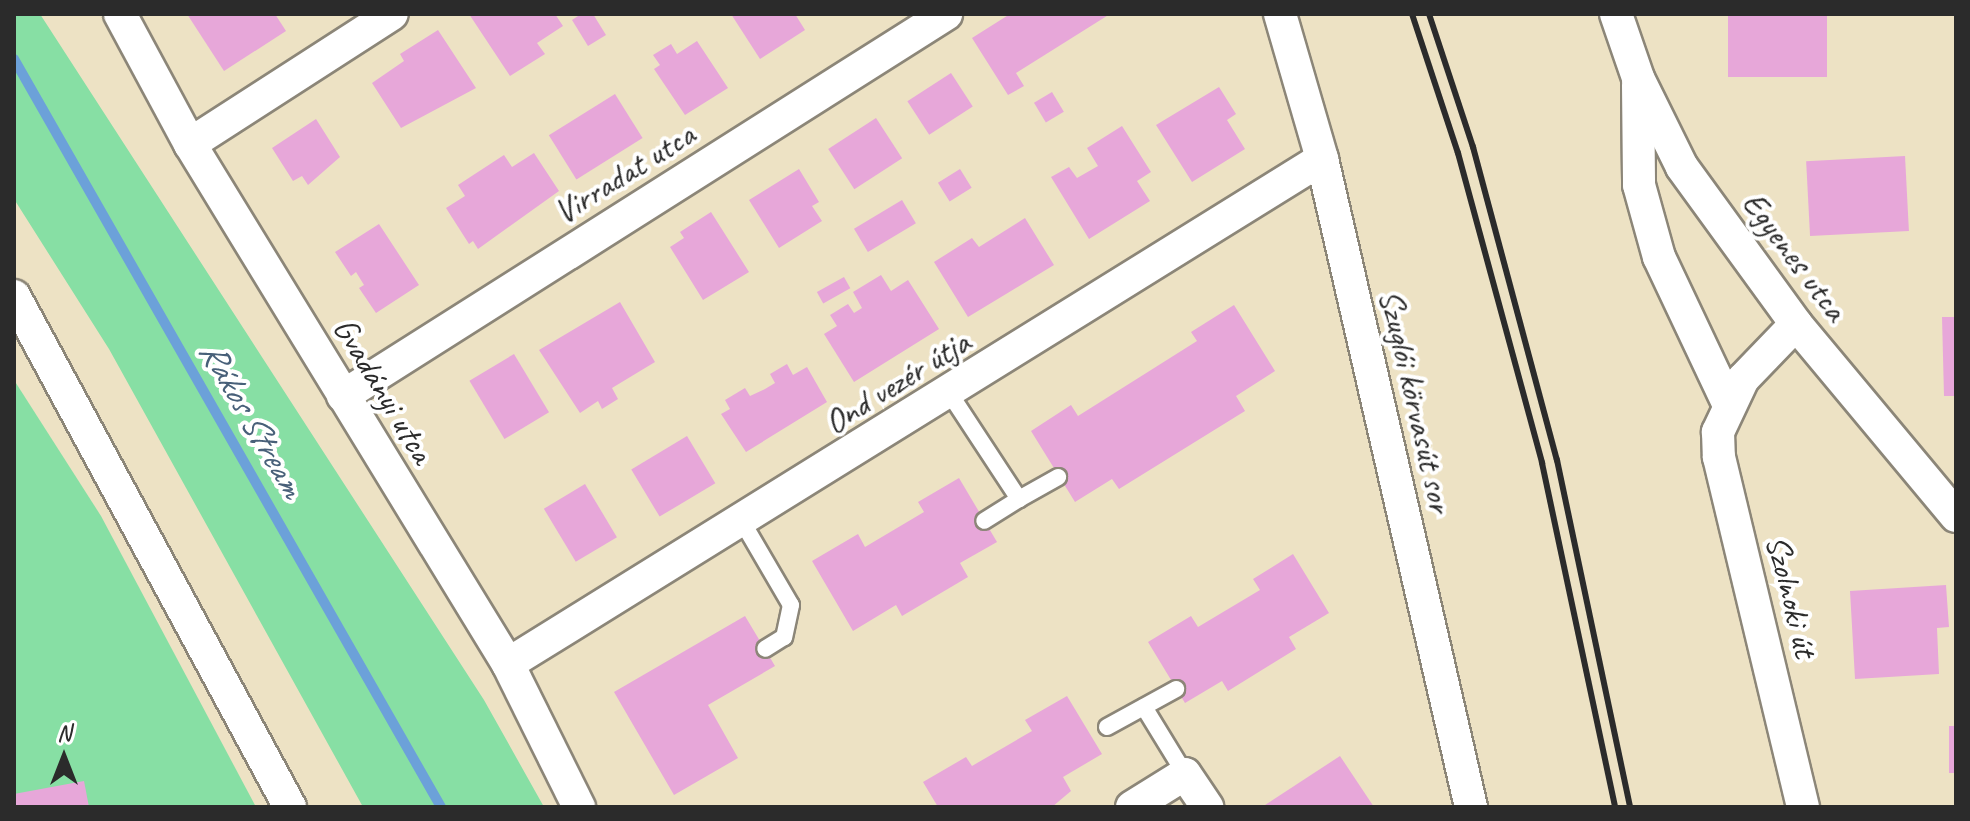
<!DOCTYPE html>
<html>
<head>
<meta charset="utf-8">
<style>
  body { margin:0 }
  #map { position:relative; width:1970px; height:821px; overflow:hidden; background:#ede2c4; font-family:Caveat,sans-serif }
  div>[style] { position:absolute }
  .green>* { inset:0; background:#87dfa4 }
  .stream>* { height:10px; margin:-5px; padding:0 5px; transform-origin:5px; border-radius:5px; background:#6ca1d9 }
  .building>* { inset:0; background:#e7a7d9; transform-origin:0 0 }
  .roads { filter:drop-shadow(2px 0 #8c8678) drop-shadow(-2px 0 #8c8678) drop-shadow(0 2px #8c8678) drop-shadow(0 -2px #8c8678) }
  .service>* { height:16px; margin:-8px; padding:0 8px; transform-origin:8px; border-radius:8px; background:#fff }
  .minor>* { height:32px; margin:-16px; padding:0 16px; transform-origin:16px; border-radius:16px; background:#fff }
  .rail>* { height:6px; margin:-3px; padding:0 3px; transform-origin:3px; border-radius:3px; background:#2b2b2b }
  span { translate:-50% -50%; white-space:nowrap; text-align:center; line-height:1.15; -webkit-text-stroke:8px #fff; paint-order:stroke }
  .street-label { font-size:34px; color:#2b2b2b }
  .water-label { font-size:36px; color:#486079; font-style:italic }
  .frame { position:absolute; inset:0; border:16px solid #2b2b2b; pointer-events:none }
  .north { position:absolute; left:24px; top:717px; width:80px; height:80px; -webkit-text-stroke:6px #fff; paint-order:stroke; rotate:0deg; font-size:22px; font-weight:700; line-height:32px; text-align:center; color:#2b2b2b }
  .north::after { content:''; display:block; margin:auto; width:28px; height:36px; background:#2b2b2b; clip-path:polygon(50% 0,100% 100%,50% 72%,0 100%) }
</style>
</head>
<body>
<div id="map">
  <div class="green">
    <i style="clip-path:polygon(14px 14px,40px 14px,484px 700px,544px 807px,363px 807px,109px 349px,14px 199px)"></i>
    <i style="clip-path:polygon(14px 380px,101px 516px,256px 807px,14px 807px)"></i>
  </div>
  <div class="stream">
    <i style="left:14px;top:59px;width:861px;rotate:60.28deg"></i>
  </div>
  <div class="building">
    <i style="clip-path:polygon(187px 14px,275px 14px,286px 31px,224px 71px)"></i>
    <i style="clip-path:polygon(469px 14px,555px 14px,563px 26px,537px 43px,545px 54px,510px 76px)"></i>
    <i style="clip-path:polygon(581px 14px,593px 14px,606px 35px,588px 46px,572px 20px)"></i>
    <i style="clip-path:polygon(731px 14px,795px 14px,805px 30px,760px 59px)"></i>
    <i style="clip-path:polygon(1010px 14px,1110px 14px,1016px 73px,1024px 86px,1008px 95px,972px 38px)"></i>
    <i style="left:1728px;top:14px;width:99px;height:63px"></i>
    <i style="clip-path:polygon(438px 30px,476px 88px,401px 128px,372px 83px,404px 61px,400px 54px)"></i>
    <i style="clip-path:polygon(697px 41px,728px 88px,685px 115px,654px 69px,660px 65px,653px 55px,671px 44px,677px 54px)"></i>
    <i style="left:951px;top:73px;width:40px;height:52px;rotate:57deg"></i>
    <i style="clip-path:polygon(1219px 87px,1236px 114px,1227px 120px,1245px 149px,1192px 182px,1156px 125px)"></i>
    <i style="left:1052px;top:92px;width:23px;height:21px;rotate:59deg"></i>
    <i style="left:615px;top:94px;width:52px;height:78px;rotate:58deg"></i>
    <i style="left:876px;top:118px;width:48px;height:57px;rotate:57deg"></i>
    <i style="clip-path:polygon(316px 119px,340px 157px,308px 185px,302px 176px,293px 181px,272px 148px)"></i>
    <i style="clip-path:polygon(1122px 126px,1151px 172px,1137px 181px,1150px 201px,1089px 239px,1051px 177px,1069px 167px,1077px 178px,1098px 166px,1087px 148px)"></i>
    <i style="clip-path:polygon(534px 153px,559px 191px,478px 249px,473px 241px,469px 244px,446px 208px,465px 196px,458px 185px,504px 155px,512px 167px)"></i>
    <i style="left:1905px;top:156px;width:75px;height:99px;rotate:87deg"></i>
    <i style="clip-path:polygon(799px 169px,819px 202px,812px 206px,822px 221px,779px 248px,749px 200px)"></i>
    <i style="left:960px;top:169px;width:22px;height:26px;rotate:58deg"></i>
    <i style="left:902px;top:200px;width:27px;height:56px;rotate:59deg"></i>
    <i style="clip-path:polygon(711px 212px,749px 272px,703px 300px,670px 247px,684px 238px,680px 232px)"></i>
    <i style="clip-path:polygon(1025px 218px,1054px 265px,968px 317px,934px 262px,972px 238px,979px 247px)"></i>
    <i style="clip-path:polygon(379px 224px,419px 285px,376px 313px,359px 288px,364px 285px,356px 272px,351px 276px,335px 252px)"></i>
    <i style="clip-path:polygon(881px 275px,891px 291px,908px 280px,939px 329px,854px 382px,824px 334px,837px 326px,830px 315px,848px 304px,854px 313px,862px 308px,853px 292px)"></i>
    <i style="left:844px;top:277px;width:13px;height:31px;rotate:61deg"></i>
    <i style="clip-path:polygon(620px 302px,655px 362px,612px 388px,618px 399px,602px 409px,598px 401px,580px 413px,539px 350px)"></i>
    <i style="clip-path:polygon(1234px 305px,1275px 371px,1236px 396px,1245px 411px,1119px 489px,1112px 479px,1075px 502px,1031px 431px,1071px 405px,1078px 416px,1197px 341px,1191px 332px)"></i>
    <i style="clip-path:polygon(1942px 317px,1956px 317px,1956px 396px,1944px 396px)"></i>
    <i style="left:514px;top:354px;width:68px;height:52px;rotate:59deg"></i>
    <i style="clip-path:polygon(787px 364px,793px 375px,807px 367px,827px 402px,746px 452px,721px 414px,730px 409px,725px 400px,745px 388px,750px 396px,765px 389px,775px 383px,770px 374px)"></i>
    <i style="left:687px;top:436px;width:55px;height:65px;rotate:59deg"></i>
    <i style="clip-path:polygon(959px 478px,997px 542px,960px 563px,968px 577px,902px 616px,896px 605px,853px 631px,812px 561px,858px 534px,865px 547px,924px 512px,918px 502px)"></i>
    <i style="left:585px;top:484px;width:62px;height:48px;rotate:59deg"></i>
    <i style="clip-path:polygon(1293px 554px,1329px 613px,1289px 637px,1296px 649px,1228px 691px,1222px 681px,1185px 703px,1148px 642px,1191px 616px,1198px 627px,1260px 590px,1253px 579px)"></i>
    <i style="clip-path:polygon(1946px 585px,1949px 627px,1937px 628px,1939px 674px,1855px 679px,1850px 591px)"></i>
    <i style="clip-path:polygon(745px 616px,775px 666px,708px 705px,738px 758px,674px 795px,614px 692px)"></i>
    <i style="clip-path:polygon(1067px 696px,1102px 754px,1063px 777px,1071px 791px,1052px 807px,938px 807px,923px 782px,966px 757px,972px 766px,1032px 731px,1025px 720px)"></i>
    <i style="left:1949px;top:726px;width:7px;height:47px"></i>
    <i style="clip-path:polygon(1340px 756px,1374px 807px,1262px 807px)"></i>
    <i style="clip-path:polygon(84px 781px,89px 807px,14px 807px,14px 794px)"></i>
  </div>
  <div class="roads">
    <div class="service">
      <i style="left:950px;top:394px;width:126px;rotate:56.7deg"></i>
      <i style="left:1019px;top:499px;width:41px;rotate:147.8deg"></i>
      <i style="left:1019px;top:499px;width:45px;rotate:-29.4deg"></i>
      <i style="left:743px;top:523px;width:95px;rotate:59.7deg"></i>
      <i style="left:791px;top:605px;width:33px;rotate:102deg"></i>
      <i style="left:784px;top:637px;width:22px;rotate:148deg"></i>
      <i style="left:1144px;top:707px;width:79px;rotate:58.5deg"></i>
      <i style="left:1107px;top:727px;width:79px;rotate:-28.8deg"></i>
    </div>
    <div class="minor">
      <i style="left:120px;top:14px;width:148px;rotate:61.7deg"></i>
      <i style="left:190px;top:144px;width:610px;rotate:58.55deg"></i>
      <i style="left:508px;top:664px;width:160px;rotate:63.6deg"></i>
      <i style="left:1280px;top:14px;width:151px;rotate:73.8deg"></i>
      <i style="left:1322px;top:159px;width:665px;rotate:77.05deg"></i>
      <i style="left:1616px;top:14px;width:68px;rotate:71deg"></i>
      <i style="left:1638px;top:78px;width:99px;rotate:63.7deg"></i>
      <i style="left:1682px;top:167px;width:194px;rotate:54deg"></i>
      <i style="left:1796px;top:324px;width:250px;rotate:50.2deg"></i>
      <i style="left:1638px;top:85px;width:100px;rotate:89.4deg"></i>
      <i style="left:1639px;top:185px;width:75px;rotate:74.5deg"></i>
      <i style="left:1659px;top:257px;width:161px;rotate:64.7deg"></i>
      <i style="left:190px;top:144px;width:240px;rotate:-32.8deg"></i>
      <i style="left:14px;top:296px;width:581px;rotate:61.63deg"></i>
      <i style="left:1796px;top:324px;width:76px;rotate:133.9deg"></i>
      <i style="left:1743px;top:379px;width:59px;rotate:115.3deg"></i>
      <i style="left:1718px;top:432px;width:25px;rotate:88deg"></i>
      <i style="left:1719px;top:457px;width:360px;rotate:76.5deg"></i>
      <i style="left:343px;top:396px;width:714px;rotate:-32.35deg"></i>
      <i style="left:508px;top:664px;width:958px;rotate:-31.82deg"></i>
      <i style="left:1132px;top:807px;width:62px;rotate:-31.9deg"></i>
      <i style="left:1185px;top:774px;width:40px;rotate:56deg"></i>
    </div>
  </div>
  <div class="rail">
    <i style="left:1412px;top:14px;width:146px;rotate:71.7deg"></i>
    <i style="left:1458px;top:153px;width:321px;rotate:74.8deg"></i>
    <i style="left:1542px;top:463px;width:352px;rotate:78deg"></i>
    <i style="left:1429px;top:14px;width:140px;rotate:71.7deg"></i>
    <i style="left:1473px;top:147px;width:324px;rotate:75deg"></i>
    <i style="left:1557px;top:460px;width:355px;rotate:78.1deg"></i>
  </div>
  <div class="street-label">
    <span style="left:624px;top:173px;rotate:-32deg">Virradat utca</span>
    <span style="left:1795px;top:256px;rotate:53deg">Egyenes utca</span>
    <span style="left:897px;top:382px;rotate:-32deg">Ond vezér útja</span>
    <span style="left:384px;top:390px;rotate:59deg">Gvadányi utca</span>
    <span style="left:1416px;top:401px;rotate:77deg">Szuglói körvasút sor</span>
    <span style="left:1792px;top:596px;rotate:76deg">Szolnoki út</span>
  </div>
  <div class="water-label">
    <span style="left:252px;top:419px;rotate:60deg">Rákos Stream</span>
  </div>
  <div class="frame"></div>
  <div class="north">N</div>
</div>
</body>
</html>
